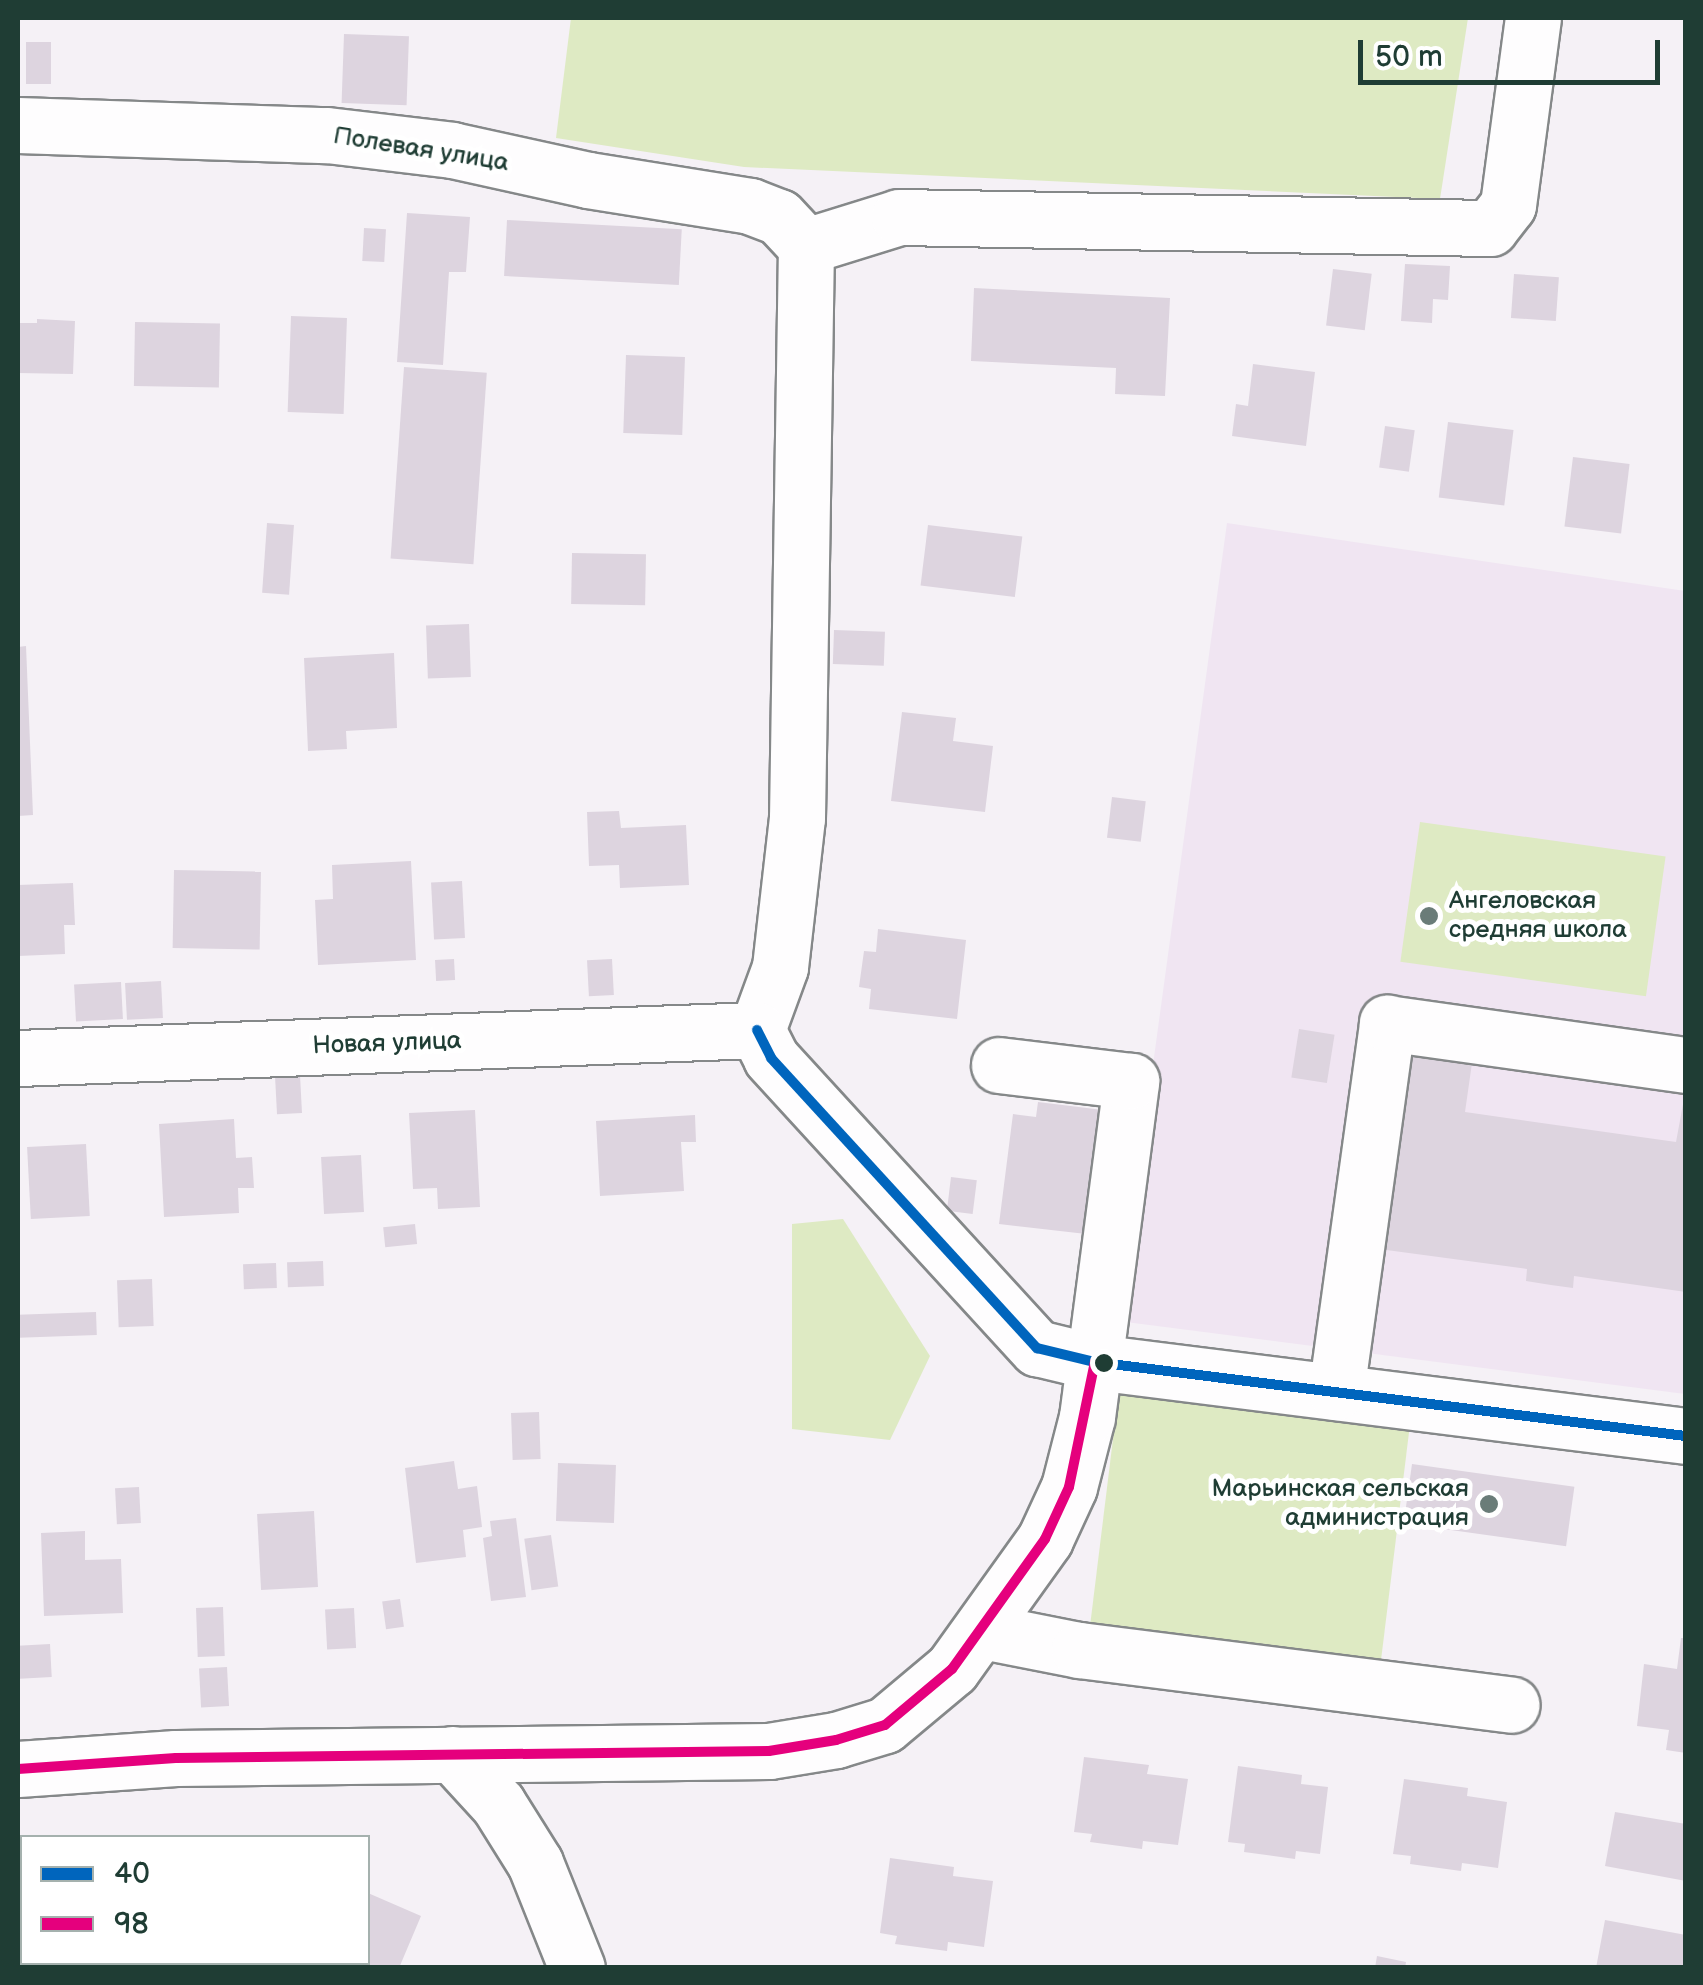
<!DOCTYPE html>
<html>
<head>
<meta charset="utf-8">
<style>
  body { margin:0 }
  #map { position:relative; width:1703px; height:1985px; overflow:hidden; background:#f5f1f6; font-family:"Balsamiq Sans",sans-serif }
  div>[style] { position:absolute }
  .built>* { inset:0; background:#f0e5f2 }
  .green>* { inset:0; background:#deeac3; transform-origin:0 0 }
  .building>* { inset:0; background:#ddd4df; transform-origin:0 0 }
  .roads { filter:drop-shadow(2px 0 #858889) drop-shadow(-2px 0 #858889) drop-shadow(0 2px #858889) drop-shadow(0 -2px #858889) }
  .minor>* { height:55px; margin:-27.5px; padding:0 27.5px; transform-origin:27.5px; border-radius:27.5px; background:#fefdfe }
  .bus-1>* { height:10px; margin:-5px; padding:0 5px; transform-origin:5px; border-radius:5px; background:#0065bd }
  .bus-2>* { height:10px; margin:-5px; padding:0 5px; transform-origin:5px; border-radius:5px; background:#e5007d }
  .dots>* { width:28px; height:28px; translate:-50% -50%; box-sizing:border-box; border:5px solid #fff; border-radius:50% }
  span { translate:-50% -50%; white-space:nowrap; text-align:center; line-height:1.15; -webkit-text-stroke:10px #fff; paint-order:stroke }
  .street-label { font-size:25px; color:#1f3d34 }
  .poi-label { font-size:25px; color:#1f3d34 }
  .left { translate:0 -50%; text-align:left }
  .right { translate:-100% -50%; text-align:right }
  .frame { position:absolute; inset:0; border:20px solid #1f3d34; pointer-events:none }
  .legend { position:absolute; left:20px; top:1835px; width:350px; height:130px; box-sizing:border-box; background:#fff; border:2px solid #a5b1ae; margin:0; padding:12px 18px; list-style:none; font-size:30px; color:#1f3d34 }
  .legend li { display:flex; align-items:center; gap:20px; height:50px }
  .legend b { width:50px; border:2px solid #a5b1ae }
  .scale { position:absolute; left:1358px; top:40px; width:302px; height:45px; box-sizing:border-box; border:5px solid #1f3d34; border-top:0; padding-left:12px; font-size:30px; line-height:35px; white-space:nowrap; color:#1f3d34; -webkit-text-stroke:8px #fff; paint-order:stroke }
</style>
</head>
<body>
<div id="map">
  <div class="built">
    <i style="clip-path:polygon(1227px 523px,1685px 591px,1685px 1394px,1118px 1321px)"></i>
  </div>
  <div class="green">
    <i style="clip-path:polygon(571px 18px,1468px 18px,1440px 199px,744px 167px,556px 138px)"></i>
    <i style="left:1420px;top:822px;width:248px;height:141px;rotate:8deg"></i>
    <i style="clip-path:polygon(843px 1219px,930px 1356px,890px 1440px,792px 1429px,792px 1224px)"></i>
    <i style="left:1119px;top:1390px;width:293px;height:251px;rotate:7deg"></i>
  </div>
  <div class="building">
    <i style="left:344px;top:34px;width:65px;height:69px;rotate:2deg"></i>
    <i style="left:26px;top:42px;width:25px;height:42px"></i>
    <i style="clip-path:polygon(407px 213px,470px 217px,466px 272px,449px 272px,443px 365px,397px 362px)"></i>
    <i style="left:507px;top:220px;width:175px;height:56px;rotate:3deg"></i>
    <i style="left:364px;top:228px;width:22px;height:33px;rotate:3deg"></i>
    <i style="clip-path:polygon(1405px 264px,1450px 266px,1448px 300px,1433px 299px,1432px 323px,1401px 321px)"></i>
    <i style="left:1333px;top:269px;width:39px;height:57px;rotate:7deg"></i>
    <i style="left:1514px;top:274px;width:45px;height:44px;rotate:4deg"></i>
    <i style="clip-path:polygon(974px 288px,1170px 298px,1165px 396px,1115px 394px,1116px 368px,971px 361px)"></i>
    <i style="left:291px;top:316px;width:56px;height:96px;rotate:2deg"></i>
    <i style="clip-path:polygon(37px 319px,75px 321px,73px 374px,18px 373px,18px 323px,37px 323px)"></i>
    <i style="left:135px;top:322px;width:85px;height:64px;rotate:1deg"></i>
    <i style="left:626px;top:355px;width:59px;height:78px;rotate:2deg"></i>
    <i style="clip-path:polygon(1253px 364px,1315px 372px,1306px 446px,1232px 436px,1236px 404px,1248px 406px)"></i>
    <i style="left:404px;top:367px;width:83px;height:192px;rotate:4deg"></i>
    <i style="left:1448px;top:422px;width:66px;height:76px;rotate:7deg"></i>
    <i style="left:1385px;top:426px;width:30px;height:42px;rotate:8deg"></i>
    <i style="left:1573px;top:457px;width:57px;height:70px;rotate:7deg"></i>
    <i style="left:267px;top:523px;width:27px;height:70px;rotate:4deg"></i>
    <i style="left:928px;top:525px;width:95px;height:61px;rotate:7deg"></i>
    <i style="left:572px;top:553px;width:74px;height:51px;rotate:1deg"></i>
    <i style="left:469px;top:624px;width:53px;height:43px;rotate:88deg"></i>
    <i style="left:834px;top:630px;width:51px;height:34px;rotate:2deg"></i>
    <i style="clip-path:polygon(26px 646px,33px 815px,18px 816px,18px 647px)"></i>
    <i style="clip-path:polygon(394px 653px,397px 728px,346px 731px,347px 749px,308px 751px,304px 658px)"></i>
    <i style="clip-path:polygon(902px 712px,956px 718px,953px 741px,993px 746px,985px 812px,891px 801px)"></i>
    <i style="left:1112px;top:797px;width:34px;height:41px;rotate:7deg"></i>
    <i style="clip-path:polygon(619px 811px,621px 828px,686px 825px,689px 885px,620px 888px,619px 865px,589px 866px,587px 812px)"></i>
    <i style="clip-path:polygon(411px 861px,416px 960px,318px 965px,315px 900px,333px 899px,332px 865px)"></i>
    <i style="left:174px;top:870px;width:87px;height:78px;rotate:1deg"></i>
    <i style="left:462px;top:881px;width:57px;height:31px;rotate:87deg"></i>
    <i style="clip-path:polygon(73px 883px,75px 925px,64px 925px,65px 954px,18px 956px,18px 885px)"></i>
    <i style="clip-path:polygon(878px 929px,966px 940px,957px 1019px,869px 1009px,871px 989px,859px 987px,864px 951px,876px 952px)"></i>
    <i style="left:454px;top:959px;width:21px;height:19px;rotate:87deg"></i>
    <i style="left:612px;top:959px;width:36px;height:25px;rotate:87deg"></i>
    <i style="left:161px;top:981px;width:37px;height:36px;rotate:87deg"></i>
    <i style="left:121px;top:982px;width:37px;height:47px;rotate:87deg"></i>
    <i style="left:1299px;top:1029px;width:36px;height:49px;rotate:9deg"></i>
    <i style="clip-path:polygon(1408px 1047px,1473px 1056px,1465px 1112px,1676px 1142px,1686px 1088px,1686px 1292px,1574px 1276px,1573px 1288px,1551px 1285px,1526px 1281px,1527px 1269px,1379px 1249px)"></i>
    <i style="left:300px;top:1075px;width:38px;height:25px;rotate:87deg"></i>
    <i style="clip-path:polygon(1038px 1102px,1111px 1111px,1095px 1235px,999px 1224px,1013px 1114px,1036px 1117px)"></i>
    <i style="clip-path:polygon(475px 1110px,480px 1207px,438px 1209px,437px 1188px,413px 1189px,409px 1113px)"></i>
    <i style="clip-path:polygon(695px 1115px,696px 1142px,681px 1142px,684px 1191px,600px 1196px,596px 1121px)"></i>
    <i style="clip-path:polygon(234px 1119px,236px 1158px,252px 1157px,254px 1188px,238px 1188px,239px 1213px,164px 1217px,159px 1124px)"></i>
    <i style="left:86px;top:1144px;width:72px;height:59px;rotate:87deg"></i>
    <i style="left:361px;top:1155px;width:57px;height:40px;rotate:87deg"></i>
    <i style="left:951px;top:1177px;width:26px;height:34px;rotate:7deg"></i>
    <i style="left:415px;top:1224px;width:20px;height:32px;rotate:84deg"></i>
    <i style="left:323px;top:1261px;width:25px;height:36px;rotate:88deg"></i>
    <i style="left:276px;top:1263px;width:25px;height:33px;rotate:88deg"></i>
    <i style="left:152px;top:1279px;width:47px;height:35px;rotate:88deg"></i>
    <i style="left:96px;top:1312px;width:23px;height:78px;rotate:88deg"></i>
    <i style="left:539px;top:1412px;width:47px;height:28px;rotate:88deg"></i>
    <i style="clip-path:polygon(454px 1461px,458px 1489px,477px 1486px,482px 1527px,463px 1530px,466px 1557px,416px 1563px,405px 1468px)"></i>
    <i style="left:558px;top:1463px;width:58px;height:58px;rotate:2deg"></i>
    <i style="left:1412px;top:1464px;width:164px;height:60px;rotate:8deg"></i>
    <i style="left:139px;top:1487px;width:36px;height:24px;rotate:87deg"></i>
    <i style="left:314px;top:1511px;width:76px;height:57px;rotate:87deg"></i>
    <i style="clip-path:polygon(516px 1518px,526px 1597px,491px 1601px,483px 1538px,492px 1536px,490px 1521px)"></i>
    <i style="clip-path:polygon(85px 1531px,85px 1560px,121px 1559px,123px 1613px,44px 1616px,41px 1533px)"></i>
    <i style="left:551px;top:1535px;width:52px;height:27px;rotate:82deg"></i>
    <i style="left:400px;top:1599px;width:28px;height:18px;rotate:82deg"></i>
    <i style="left:223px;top:1607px;width:49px;height:27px;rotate:88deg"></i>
    <i style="left:354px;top:1608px;width:40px;height:29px;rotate:87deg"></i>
    <i style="clip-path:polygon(1681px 1638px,1686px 1638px,1686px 1753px,1666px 1750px,1669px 1730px,1637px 1726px,1644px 1664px,1677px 1669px)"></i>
    <i style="left:50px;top:1644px;width:33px;height:32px;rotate:87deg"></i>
    <i style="left:227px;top:1667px;width:39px;height:28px;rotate:87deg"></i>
    <i style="clip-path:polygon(1084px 1757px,1149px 1765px,1147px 1774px,1188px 1779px,1178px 1845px,1143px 1841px,1142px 1849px,1090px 1842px,1092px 1834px,1074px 1832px)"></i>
    <i style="clip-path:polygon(1238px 1766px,1302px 1775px,1301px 1784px,1328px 1787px,1320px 1854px,1296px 1851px,1295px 1859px,1244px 1852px,1245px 1844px,1228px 1842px)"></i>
    <i style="clip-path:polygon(1404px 1779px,1468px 1788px,1467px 1796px,1507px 1802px,1498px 1868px,1462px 1863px,1461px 1871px,1410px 1864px,1411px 1856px,1393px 1854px)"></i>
    <i style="clip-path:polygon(1615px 1812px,1686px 1824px,1686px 1881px,1605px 1866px)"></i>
    <i style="clip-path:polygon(890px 1858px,954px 1867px,953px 1876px,993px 1881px,984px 1947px,948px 1942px,947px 1951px,895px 1944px,897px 1936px,880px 1933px)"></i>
    <i style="clip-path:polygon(368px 1893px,421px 1916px,399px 1968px,326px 1968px,328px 1962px,368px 1962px)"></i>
    <i style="clip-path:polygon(1605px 1920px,1686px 1935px,1684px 1968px,1596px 1968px)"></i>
    <i style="clip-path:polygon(1377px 1956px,1406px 1962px,1405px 1968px,1375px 1968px)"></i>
    <i style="left:76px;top:1962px;width:88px;height:6px"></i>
  </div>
  <div class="roads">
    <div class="minor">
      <i style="left:18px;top:125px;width:309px;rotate:1.9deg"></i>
      <i style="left:327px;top:135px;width:126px;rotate:6.8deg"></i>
      <i style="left:452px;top:150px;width:139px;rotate:12.4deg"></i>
      <i style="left:588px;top:180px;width:164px;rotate:9.1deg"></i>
      <i style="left:750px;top:206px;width:31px;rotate:21deg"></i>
      <i style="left:779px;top:217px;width:40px;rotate:47deg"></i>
      <i style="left:806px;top:246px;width:97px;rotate:-17.3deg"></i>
      <i style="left:899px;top:217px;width:591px;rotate:1.07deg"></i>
      <i style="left:1490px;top:228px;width:29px;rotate:-52deg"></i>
      <i style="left:1508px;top:205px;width:189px;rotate:-82.4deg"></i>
      <i style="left:757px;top:1030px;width:31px;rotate:63deg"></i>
      <i style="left:771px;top:1058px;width:394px;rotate:47.5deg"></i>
      <i style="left:1037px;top:1348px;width:60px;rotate:13.6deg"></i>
      <i style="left:1095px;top:1362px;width:596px;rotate:7.14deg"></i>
      <i style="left:757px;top:1030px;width:67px;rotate:-69.9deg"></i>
      <i style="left:780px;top:967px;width:150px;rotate:-83.5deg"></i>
      <i style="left:797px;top:818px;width:572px;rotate:-89.1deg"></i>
      <i style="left:18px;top:1058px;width:740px;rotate:-2.17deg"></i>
      <i style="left:1336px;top:1392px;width:373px;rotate:-82.1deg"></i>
      <i style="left:1387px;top:1023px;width:302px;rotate:8deg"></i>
      <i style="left:983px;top:1631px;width:98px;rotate:11.2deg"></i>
      <i style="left:1079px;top:1650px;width:436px;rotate:7.2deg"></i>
      <i style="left:452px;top:1754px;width:68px;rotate:47.4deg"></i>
      <i style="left:498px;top:1804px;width:70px;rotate:57.9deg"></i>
      <i style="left:535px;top:1863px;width:113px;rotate:68.2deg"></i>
      <i style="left:18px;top:1769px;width:158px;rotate:-4deg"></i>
      <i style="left:176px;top:1758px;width:593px;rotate:-0.68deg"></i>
      <i style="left:769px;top:1751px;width:68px;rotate:-9.3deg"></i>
      <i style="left:836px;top:1740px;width:51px;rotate:-17deg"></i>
      <i style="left:885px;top:1725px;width:87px;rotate:-39.9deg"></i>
      <i style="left:952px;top:1669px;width:160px;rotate:-54.4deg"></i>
      <i style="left:1045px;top:1539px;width:57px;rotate:-65.2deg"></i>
      <i style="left:1069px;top:1487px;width:72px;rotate:-75.6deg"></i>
      <i style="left:1087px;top:1417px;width:339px;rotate:-82.5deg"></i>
      <i style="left:1131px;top:1081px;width:133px;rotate:-173.1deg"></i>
    </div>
  </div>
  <div class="bus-1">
    <i style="left:757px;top:1030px;width:31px;rotate:63deg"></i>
    <i style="left:771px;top:1058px;width:394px;rotate:47.5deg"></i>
    <i style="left:1037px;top:1348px;width:60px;rotate:13.6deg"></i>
    <i style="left:1095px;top:1362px;width:596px;rotate:7.14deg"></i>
  </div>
  <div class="bus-2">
    <i style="left:18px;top:1769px;width:158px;rotate:-4deg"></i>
    <i style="left:176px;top:1758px;width:593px;rotate:-0.68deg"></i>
    <i style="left:769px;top:1751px;width:68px;rotate:-9.3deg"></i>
    <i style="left:836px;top:1740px;width:51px;rotate:-17deg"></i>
    <i style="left:885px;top:1725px;width:87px;rotate:-39.9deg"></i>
    <i style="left:952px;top:1669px;width:160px;rotate:-54.4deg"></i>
    <i style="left:1045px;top:1539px;width:57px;rotate:-65.2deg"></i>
    <i style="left:1069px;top:1487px;width:128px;rotate:-78.3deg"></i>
  </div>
  <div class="dots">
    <i style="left:1429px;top:916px;background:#6a7c78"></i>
    <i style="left:1104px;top:1363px;background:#1f3d34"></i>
    <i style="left:1489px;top:1504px;background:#6a7c78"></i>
  </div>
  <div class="street-label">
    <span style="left:421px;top:150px;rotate:9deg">Полевая улица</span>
    <span style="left:387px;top:1044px;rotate:-2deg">Новая улица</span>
  </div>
  <div class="poi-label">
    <span class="left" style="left:1449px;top:916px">Ангеловская<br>средняя школа</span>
    <span class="right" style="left:1469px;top:1504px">Марьинская сельская<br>администрация</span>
  </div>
  <div class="frame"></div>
  <ul class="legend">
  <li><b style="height:12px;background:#0065bd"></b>40</li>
  <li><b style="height:12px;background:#e5007d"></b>98</li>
  </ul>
  <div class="scale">50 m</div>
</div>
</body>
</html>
